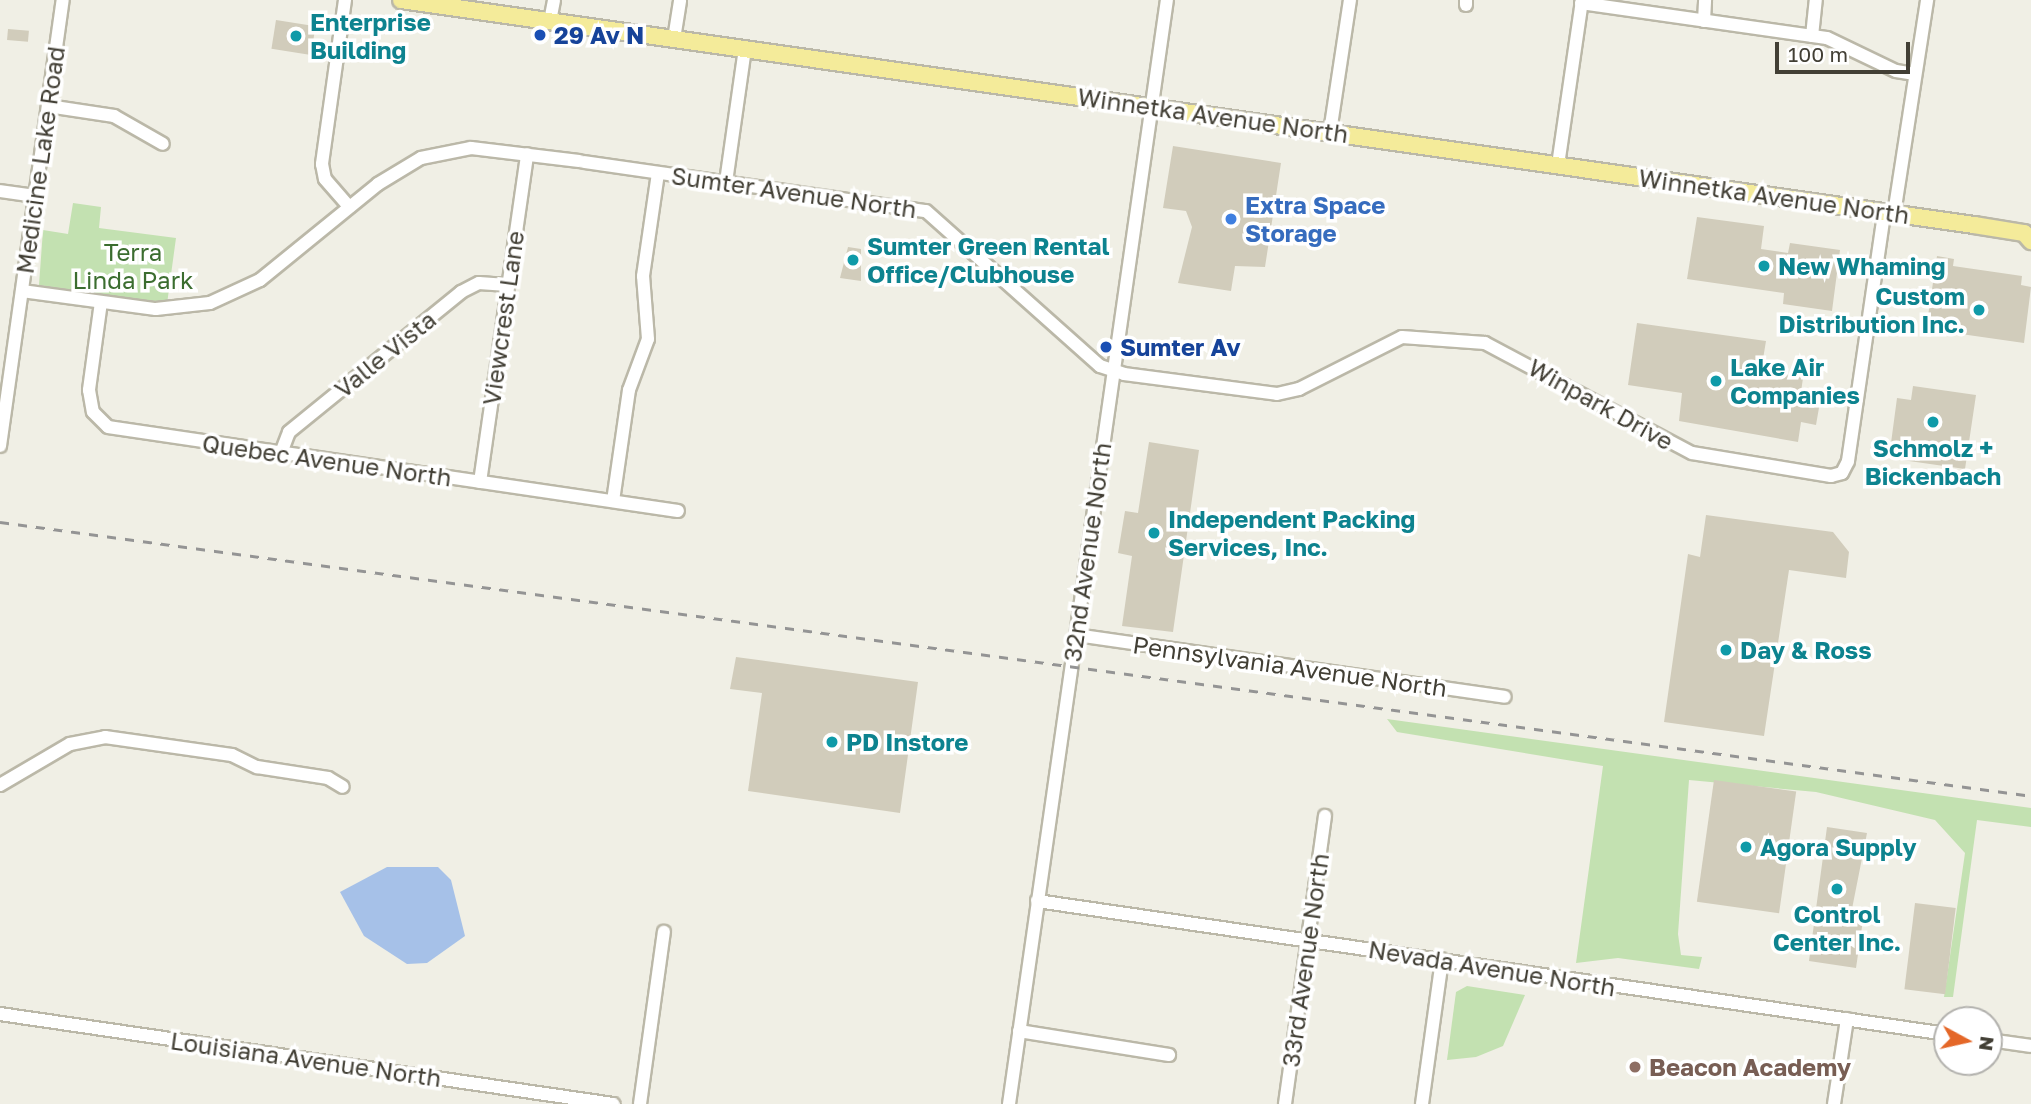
<!DOCTYPE html>
<html>
<head>
<meta charset="utf-8">
<style>
  body { margin:0 }
  #map { position:relative; width:2031px; height:1104px; overflow:hidden; background:#f0efe5; font-family:"Golos Text",sans-serif }
  div>[style] { position:absolute }
  .green>* { inset:0; background:#c3e1b1 }
  .water>* { inset:0; background:#a6c1e8 }
  .building>* { inset:0; background:#d1ccbb; transform-origin:0 0 }
  .roads { filter:drop-shadow(2px 0 #bbb8a8) drop-shadow(-2px 0 #bbb8a8) drop-shadow(0 2px #bbb8a8) drop-shadow(0 -2px #bbb8a8) }
  .minor>* { height:12px; margin:-6px; padding:0 6px; transform-origin:6px; border-radius:6px; background:#fff }
  .major>* { height:16px; margin:-8px; padding:0 8px; transform-origin:8px; border-radius:8px; background:#f4eb9a }
  .rail>* { height:2.5px; margin-top:-1.25px; transform-origin:0; background:repeating-linear-gradient(90deg,#949494 0 9px,transparent 0 18px) }
  .dots>* { width:19px; height:19px; translate:-50% -50%; box-sizing:border-box; border:4px solid #fff; border-radius:50% }
  span { translate:-50% -50%; white-space:nowrap; text-align:center; line-height:1.15; -webkit-text-stroke:7px #fff; paint-order:stroke }
  .culture-label { font-size:24px; color:#0d838f; font-weight:700 }
  .left { translate:0 -50%; text-align:left }
  .right { translate:-100% -50%; text-align:right }
  .transit-label { font-size:24px; color:#164399; font-weight:700 }
  .street-label { font-size:24px; color:#423f35 }
  .shop-label { font-size:24px; color:#366cbe; font-weight:700 }
  .park-label { font-size:24px; color:#3b6d2f }
  .education-label { font-size:24px; color:#785e54; font-weight:700 }
  .north { position:absolute; left:1933px; top:1006px; width:70px; height:70px; box-sizing:border-box; background:#fff; border:2px solid #b3b2ae; border-radius:50%; rotate:98deg; font-size:19px; font-weight:700; line-height:28px; text-align:center; color:#423f35 }
  .north::after { content:''; display:block; margin:auto; width:24px; height:32px; background:#e46728; clip-path:polygon(50% 0,100% 100%,50% 72%,0 100%) }
  .scale { position:absolute; left:1775px; top:42px; width:135px; height:32px; box-sizing:border-box; border:4px solid #423f35; border-top:0; padding-left:9px; font-size:21px; line-height:24px; white-space:nowrap; color:#423f35; -webkit-text-stroke:5px #fff; paint-order:stroke }
</style>
</head>
<body>
<div id="map">
  <div class="green">
    <i style="clip-path:polygon(73px 203px,101px 207px,99px 228px,176px 238px,167px 304px,39px 285px,43px 230px,68px 234px)"></i>
    <i style="clip-path:polygon(1387px 719px,2031px 808px,2031px 827px,1977px 820px,1953px 997px,1944px 997px,1965px 853px,1935px 820px,1816px 792px,1689px 780px,1678px 934px,1681px 955px,1702px 957px,1699px 969px,1618px 958px,1576px 963px,1603px 766px,1397px 732px)"></i>
    <i style="clip-path:polygon(1467px 986px,1525px 995px,1503px 1046px,1476px 1057px,1447px 1060px,1456px 992px)"></i>
  </div>
  <div class="water">
    <i style="clip-path:polygon(387px 867px,438px 867px,451px 880px,465px 936px,427px 963px,407px 964px,364px 936px,340px 892px)"></i>
  </div>
  <div class="building">
    <i style="left:276px;top:20px;width:40px;height:29px;rotate:9deg"></i>
    <i style="left:8px;top:29px;width:21px;height:11px;rotate:5deg"></i>
    <i style="clip-path:polygon(1173px 146px,1281px 163px,1265px 267px,1235px 266px,1231px 291px,1178px 283px,1192px 227px,1186px 211px,1163px 208px)"></i>
    <i style="clip-path:polygon(1697px 217px,1764px 226px,1761px 249px,1788px 253px,1790px 243px,1840px 250px,1832px 311px,1783px 304px,1784px 293px,1687px 279px)"></i>
    <i style="clip-path:polygon(848px 247px,861px 249px,861px 281px,840px 278px)"></i>
    <i style="clip-path:polygon(1937px 256px,1954px 259px,1953px 266px,2022px 276px,2021px 285px,2031px 287px,2024px 343px,1926px 329px)"></i>
    <i style="clip-path:polygon(1637px 323px,1766px 341px,1761px 371px,1803px 378px,1800px 399px,1820px 402px,1816px 425px,1801px 422px,1798px 442px,1679px 421px,1682px 393px,1628px 385px)"></i>
    <i style="clip-path:polygon(1913px 386px,1976px 395px,1965px 469px,1902px 460px,1904px 445px,1891px 443px,1897px 398px,1911px 400px)"></i>
    <i style="clip-path:polygon(1149px 442px,1199px 450px,1173px 632px,1122px 626px,1132px 556px,1118px 553px,1125px 511px,1138px 513px)"></i>
    <i style="clip-path:polygon(1706px 515px,1833px 532px,1849px 552px,1846px 578px,1789px 570px,1764px 736px,1664px 722px,1688px 554px,1700px 557px)"></i>
    <i style="clip-path:polygon(736px 657px,918px 682px,900px 813px,748px 791px,762px 693px,730px 689px)"></i>
    <i style="left:1714px;top:780px;width:83px;height:123px;rotate:8deg"></i>
    <i style="clip-path:polygon(1827px 827px,1867px 833px,1850px 919px,1863px 920px,1856px 968px,1809px 961px)"></i>
    <i style="left:1915px;top:903px;width:41px;height:87px;rotate:7deg"></i>
  </div>
  <div class="roads">
    <div class="minor">
      <i style="left:345px;top:0;width:166px;rotate:98deg"></i>
      <i style="left:322px;top:164px;width:15px;rotate:79deg"></i>
      <i style="left:325px;top:179px;width:37px;rotate:49deg"></i>
      <i style="left:1466px;top:0;width:5px;rotate:90deg"></i>
      <i style="left:1581px;top:3px;width:248px;rotate:8.1deg"></i>
      <i style="left:1827px;top:38px;width:76px;rotate:25.6deg"></i>
      <i style="left:1896px;top:71px;width:19px;rotate:9deg"></i>
      <i style="left:550px;top:21px;width:21px;rotate:-79deg"></i>
      <i style="left:1704px;top:21px;width:21px;rotate:-87deg"></i>
      <i style="left:1812px;top:36px;width:36px;rotate:-84deg"></i>
      <i style="left:674px;top:39px;width:39px;rotate:-81deg"></i>
      <i style="left:48px;top:106px;width:67px;rotate:8.6deg"></i>
      <i style="left:114px;top:116px;width:56px;rotate:29.7deg"></i>
      <i style="left:1330px;top:132px;width:134px;rotate:-81.4deg"></i>
      <i style="left:584px;top:162px;width:345px;rotate:8.2deg"></i>
      <i style="left:926px;top:211px;width:233px;rotate:41.7deg"></i>
      <i style="left:1100px;top:366px;width:25px;rotate:18deg"></i>
      <i style="left:1124px;top:374px;width:154px;rotate:7.4deg"></i>
      <i style="left:1277px;top:394px;width:23px;rotate:-13deg"></i>
      <i style="left:1299px;top:389px;width:115px;rotate:-26.8deg"></i>
      <i style="left:1402px;top:337px;width:83px;rotate:4.1deg"></i>
      <i style="left:1485px;top:343px;width:234px;rotate:28deg"></i>
      <i style="left:1692px;top:453px;width:141px;rotate:9.4deg"></i>
      <i style="left:1831px;top:476px;width:11px;rotate:-15deg"></i>
      <i style="left:1842px;top:473px;width:13px;rotate:-63deg"></i>
      <i style="left:1848px;top:461px;width:251px;rotate:-81.7deg"></i>
      <i style="left:1558px;top:165px;width:167px;rotate:-81.7deg"></i>
      <i style="left:726px;top:182px;width:134px;rotate:-81.9deg"></i>
      <i style="left:0;top:191px;width:35px;rotate:8deg"></i>
      <i style="left:1894px;top:214px;width:217px;rotate:-81.2deg"></i>
      <i style="left:22px;top:291px;width:135px;rotate:7.7deg"></i>
      <i style="left:156px;top:309px;width:54px;rotate:-6.3deg"></i>
      <i style="left:210px;top:303px;width:55px;rotate:-24.7deg"></i>
      <i style="left:260px;top:280px;width:152px;rotate:-39.1deg"></i>
      <i style="left:378px;top:184px;width:50px;rotate:-31.2deg"></i>
      <i style="left:421px;top:158px;width:51px;rotate:-11.3deg"></i>
      <i style="left:471px;top:148px;width:109px;rotate:6.9deg"></i>
      <i style="left:101px;top:302px;width:89px;rotate:97.8deg"></i>
      <i style="left:89px;top:390px;width:22px;rotate:80deg"></i>
      <i style="left:93px;top:412px;width:21px;rotate:45deg"></i>
      <i style="left:108px;top:427px;width:576px;rotate:8.38deg"></i>
      <i style="left:0;top:446px;width:450px;rotate:-82deg"></i>
      <i style="left:281px;top:453px;width:22px;rotate:-69deg"></i>
      <i style="left:289px;top:432px;width:222px;rotate:-39.1deg"></i>
      <i style="left:461px;top:292px;width:20px;rotate:-27deg"></i>
      <i style="left:479px;top:283px;width:28px;rotate:4deg"></i>
      <i style="left:480px;top:482px;width:331px;rotate:-81.8deg"></i>
      <i style="left:613px;top:501px;width:112px;rotate:-81.8deg"></i>
      <i style="left:629px;top:390px;width:54px;rotate:-69.6deg"></i>
      <i style="left:648px;top:339px;width:63px;rotate:-94.5deg"></i>
      <i style="left:643px;top:276px;width:104px;rotate:-81.7deg"></i>
      <i style="left:1076px;top:635px;width:433px;rotate:8.2deg"></i>
      <i style="left:0;top:785px;width:81px;rotate:-30.4deg"></i>
      <i style="left:70px;top:744px;width:36px;rotate:-11deg"></i>
      <i style="left:105px;top:737px;width:128px;rotate:8.1deg"></i>
      <i style="left:232px;top:755px;width:28px;rotate:26deg"></i>
      <i style="left:257px;top:767px;width:72px;rotate:8.8deg"></i>
      <i style="left:328px;top:778px;width:17px;rotate:31deg"></i>
      <i style="left:1037px;top:901px;width:920px;rotate:8.32deg"></i>
      <i style="left:0;top:1014px;width:620px;rotate:8.35deg"></i>
      <i style="left:1019px;top:1031px;width:152px;rotate:9.1deg"></i>
      <i style="left:1989px;top:1040px;width:42px;rotate:8.1deg"></i>
      <i style="left:640px;top:1104px;width:174px;rotate:-82.1deg"></i>
      <i style="left:1009px;top:1104px;width:1115px;rotate:-81.86deg"></i>
      <i style="left:1285px;top:1104px;width:291px;rotate:-82.1deg"></i>
      <i style="left:1422px;top:1104px;width:146px;rotate:-82.1deg"></i>
      <i style="left:1834px;top:1104px;width:86px;rotate:-81.3deg"></i>
    </div>
    <div class="major">
      <i style="left:401px;top:0;width:1589px;rotate:8.14deg"></i>
      <i style="left:1974px;top:225px;width:51px;rotate:9.1deg"></i>
      <i style="left:2024px;top:233px;width:11px;rotate:49deg"></i>
    </div>
  </div>
  <div class="rail">
    <i style="left:0;top:522px;width:2049px;rotate:7.68deg"></i>
  </div>
  <div class="dots">
    <i style="left:540px;top:35px;background:#1a4fb4"></i>
    <i style="left:296px;top:36px;background:#0f9aa8"></i>
    <i style="left:1231px;top:219px;background:#3f7fe0"></i>
    <i style="left:853px;top:260px;background:#0f9aa8"></i>
    <i style="left:1764px;top:266px;background:#0f9aa8"></i>
    <i style="left:1979px;top:310px;background:#0f9aa8"></i>
    <i style="left:1106px;top:347px;background:#1a4fb4"></i>
    <i style="left:1716px;top:381px;background:#0f9aa8"></i>
    <i style="left:1933px;top:422px;background:#0f9aa8"></i>
    <i style="left:1154px;top:533px;background:#0f9aa8"></i>
    <i style="left:1726px;top:650px;background:#0f9aa8"></i>
    <i style="left:832px;top:742px;background:#0f9aa8"></i>
    <i style="left:1746px;top:847px;background:#0f9aa8"></i>
    <i style="left:1837px;top:889px;background:#0f9aa8"></i>
    <i style="left:1635px;top:1067px;background:#8d6e63"></i>
  </div>
  <div class="culture-label">
    <span class="left" style="left:310px;top:36px">Enterprise<br>Building</span>
    <span class="left" style="left:867px;top:260px">Sumter Green Rental<br>Office/Clubhouse</span>
    <span class="left" style="left:1778px;top:266px">New Whaming</span>
    <span class="right" style="left:1965px;top:310px">Custom<br>Distribution Inc.</span>
    <span class="left" style="left:1730px;top:381px">Lake Air<br>Companies</span>
    <span style="left:1933px;top:462px">Schmolz +<br>Bickenbach</span>
    <span class="left" style="left:1168px;top:533px">Independent Packing<br>Services, Inc.</span>
    <span class="left" style="left:1740px;top:650px">Day &amp; Ross</span>
    <span class="left" style="left:846px;top:742px">PD Instore</span>
    <span class="left" style="left:1760px;top:847px">Agora Supply</span>
    <span style="left:1837px;top:928px">Control<br>Center Inc.</span>
  </div>
  <div class="transit-label">
    <span class="left" style="left:554px;top:35px">29 Av N</span>
    <span class="left" style="left:1120px;top:347px">Sumter Av</span>
  </div>
  <div class="street-label">
    <span style="left:1213px;top:115px;rotate:8deg">Winnetka Avenue North</span>
    <span style="left:40px;top:160px;rotate:-82deg">Medicine Lake Road</span>
    <span style="left:794px;top:192px;rotate:8deg">Sumter Avenue North</span>
    <span style="left:1774px;top:196px;rotate:8deg">Winnetka Avenue North</span>
    <span style="left:503px;top:318px;rotate:-82deg">Viewcrest Lane</span>
    <span style="left:385px;top:354px;rotate:-39deg">Valle Vista</span>
    <span style="left:1601px;top:404px;rotate:29deg">Winpark Drive</span>
    <span style="left:327px;top:460px;rotate:8deg">Quebec Avenue North</span>
    <span style="left:1087px;top:552px;rotate:-82deg">32nd Avenue North</span>
    <span style="left:1290px;top:666px;rotate:8deg">Pennsylvania Avenue North</span>
    <span style="left:1305px;top:960px;rotate:-82deg">33rd Avenue North</span>
    <span style="left:1492px;top:968px;rotate:9deg">Nevada Avenue North</span>
    <span style="left:306px;top:1059px;rotate:8deg">Louisiana Avenue North</span>
  </div>
  <div class="shop-label">
    <span class="left" style="left:1245px;top:219px">Extra Space<br>Storage</span>
  </div>
  <div class="park-label">
    <span style="left:133px;top:266px">Terra<br>Linda Park</span>
  </div>
  <div class="education-label">
    <span class="left" style="left:1649px;top:1067px">Beacon Academy</span>
  </div>
  <div class="north">N</div>
  <div class="scale">100 m</div>
</div>
</body>
</html>
